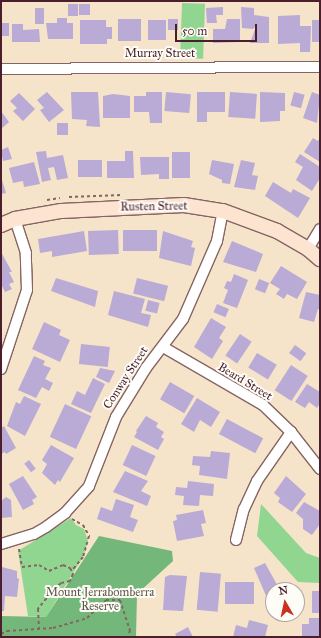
<!DOCTYPE html>
<html>
<head>
<meta charset="utf-8">
<style>
  body { margin:0 }
  #map { position:relative; width:321px; height:638px; overflow:hidden; background:#f5e3ca; font-family:"IM FELL Great Primer",serif }
  div>[style] { position:absolute }
  .green>* { inset:0; background:#90d690; transform-origin:0 0 }
  .forest>* { inset:0; background:#74b77a }
  .building>* { inset:0; background:#b9abd5; transform-origin:0 0 }
  .path>* { height:2px; margin-top:-1px; transform-origin:0; background:repeating-linear-gradient(90deg,#866463 0 3px,transparent 0 6px) }
  .roads { filter:drop-shadow(1px 0 #866463) drop-shadow(-1px 0 #866463) drop-shadow(0 1px #866463) drop-shadow(0 -1px #866463) }
  .street>* { height:10px; margin:-5px; padding:0 5px; transform-origin:5px; border-radius:5px; background:#fff }
  .secondary>* { height:14px; margin:-7px; padding:0 7px; transform-origin:7px; border-radius:7px; background:#fde4d1 }
  span { translate:-50% -50%; white-space:nowrap; text-align:center; line-height:1.15; -webkit-text-stroke:4px #fdfcf7; paint-order:stroke }
  .street-label { font-size:12px; color:#4a1f2b }
  .park-label { font-size:12px; color:#5f5649 }
  .frame { position:absolute; inset:0; border:2px solid #4a1f2b; pointer-events:none }
  .north { position:absolute; left:265px; top:582px; width:40px; height:40px; box-sizing:border-box; background:#fdfcf7; border:1px solid #b5a4a5; border-radius:50%; rotate:351deg; font-size:11px; font-weight:700; line-height:16px; text-align:center; color:#4a1f2b }
  .north::after { content:''; display:block; margin:auto; width:14px; height:18px; background:#c8321e; clip-path:polygon(50% 0,100% 100%,50% 72%,0 100%) }
  .scale { position:absolute; left:175px; top:24px; width:82px; height:18px; box-sizing:border-box; border:2px solid #4a1f2b; border-top:0; padding-left:5px; font-size:12px; line-height:14px; white-space:nowrap; color:#4a1f2b; -webkit-text-stroke:3px #fdfcf7; paint-order:stroke }
</style>
</head>
<body>
<div id="map">
  <div class="green">
    <i style="left:182px;top:3px;width:23px;height:55px;rotate:2deg"></i>
    <i style="clip-path:polygon(261px 504px,306px 553px,320px 558px,320px 583px,298px 582px,257px 536px)"></i>
    <i style="clip-path:polygon(71px 518px,76px 525px,84px 529px,88px 541px,83px 557px,46px 617px,28px 616px,18px 551px)"></i>
  </div>
  <div class="forest">
    <i style="clip-path:polygon(99px 536px,172px 551px,173px 561px,137px 594px,136px 637px,1px 637px,1px 616px,46px 617px)"></i>
  </div>
  <div class="building">
    <i style="left:68px;top:4px;width:10px;height:12px"></i>
    <i style="left:79px;top:4px;width:11px;height:11px"></i>
    <i style="clip-path:polygon(223px 7px,223px 15px,216px 15px,217px 23px,207px 23px,206px 8px)"></i>
    <i style="clip-path:polygon(241px 7px,254px 8px,254px 15px,269px 17px,269px 43px,250px 43px,256px 26px,253px 29px,242px 28px)"></i>
    <i style="left:35px;top:8px;width:9px;height:16px"></i>
    <i style="clip-path:polygon(300px 15px,300px 26px,311px 26px,310px 52px,300px 52px,300px 43px,278px 44px,278px 16px)"></i>
    <i style="clip-path:polygon(57px 18px,67px 18px,67px 23px,73px 23px,73px 39px,48px 39px,46px 23px,57px 23px)"></i>
    <i style="left:141px;top:19px;width:22px;height:23px;rotate:90deg"></i>
    <i style="left:168px;top:19px;width:10px;height:11px"></i>
    <i style="clip-path:polygon(227px 19px,240px 19px,240px 42px,213px 43px,213px 29px,225px 29px)"></i>
    <i style="clip-path:polygon(80px 20px,106px 20px,106px 27px,112px 27px,112px 39px,107px 39px,107px 44px,80px 44px)"></i>
    <i style="left:148px;top:20px;width:18px;height:20px"></i>
    <i style="left:312px;top:20px;width:8px;height:22px"></i>
    <i style="left:1px;top:23px;width:8px;height:13px"></i>
    <i style="clip-path:polygon(12px 24px,23px 24px,23px 30px,39px 29px,40px 42px,12px 42px)"></i>
    <i style="clip-path:polygon(47px 92px,64px 110px,49px 122px,40px 110px,44px 108px,37px 100px)"></i>
    <i style="clip-path:polygon(71px 92px,98px 92px,100px 127px,86px 126px,87px 120px,72px 119px)"></i>
    <i style="clip-path:polygon(146px 92px,162px 92px,162px 123px,150px 123px,149px 112px,134px 112px,134px 96px,146px 96px)"></i>
    <i style="left:166px;top:92px;width:25px;height:19px;rotate:5deg"></i>
    <i style="clip-path:polygon(197px 92px,225px 92px,225px 112px,207px 112px,207px 122px,197px 122px)"></i>
    <i style="left:230px;top:92px;width:27px;height:25px;rotate:4deg"></i>
    <i style="clip-path:polygon(260px 92px,285px 93px,285px 111px,280px 111px,280px 121px,260px 122px)"></i>
    <i style="left:294px;top:92px;width:11px;height:14px;rotate:15deg"></i>
    <i style="clip-path:polygon(312px 92px,320px 95px,317px 123px,303px 118px)"></i>
    <i style="clip-path:polygon(19px 93px,35px 109px,23px 121px,13px 111px,17px 108px,10px 101px)"></i>
    <i style="clip-path:polygon(113px 94px,130px 96px,130px 118px,103px 118px,103px 96px)"></i>
    <i style="clip-path:polygon(1px 111px,9px 122px,1px 129px)"></i>
    <i style="left:57px;top:123px;width:11px;height:12px"></i>
    <i style="clip-path:polygon(320px 137px,320px 162px,304px 152px,313px 138px,318px 141px)"></i>
    <i style="clip-path:polygon(8px 147px,12px 159px,3px 161px,1px 150px)"></i>
    <i style="clip-path:polygon(46px 151px,47px 158px,63px 155px,68px 178px,57px 180px,54px 167px,48px 168px,51px 180px,42px 182px,36px 152px)"></i>
    <i style="clip-path:polygon(125px 151px,133px 151px,134px 178px,107px 178px,107px 161px,125px 161px)"></i>
    <i style="left:172px;top:152px;width:18px;height:26px"></i>
    <i style="clip-path:polygon(300px 154px,320px 167px,320px 178px,312px 191px,296px 180px,303px 167px,295px 162px)"></i>
    <i style="clip-path:polygon(140px 157px,169px 157px,169px 179px,159px 179px,159px 174px,141px 175px)"></i>
    <i style="left:78px;top:160px;width:24px;height:17px"></i>
    <i style="clip-path:polygon(212px 160px,234px 164px,230px 184px,222px 183px,222px 180px,209px 174px)"></i>
    <i style="clip-path:polygon(241px 160px,255px 163px,252px 175px,258px 176px,255px 190px,234px 187px)"></i>
    <i style="clip-path:polygon(34px 162px,40px 184px,24px 187px,23px 181px,13px 183px,9px 168px)"></i>
    <i style="clip-path:polygon(1px 177px,6px 193px,1px 194px)"></i>
    <i style="clip-path:polygon(273px 182px,291px 193px,293px 189px,310px 198px,298px 218px,265px 196px)"></i>
    <i style="left:118px;top:230px;width:24px;height:30px;rotate:88deg"></i>
    <i style="left:123px;top:230px;width:34px;height:21px"></i>
    <i style="clip-path:polygon(84px 231px,87px 251px,52px 257px,52px 251px,40px 253px,38px 239px)"></i>
    <i style="clip-path:polygon(163px 231px,193px 241px,191px 247px,195px 248px,191px 266px,159px 258px)"></i>
    <i style="clip-path:polygon(232px 241px,263px 254px,256px 272px,223px 262px)"></i>
    <i style="clip-path:polygon(1px 252px,12px 272px,9px 272px,14px 282px,9px 284px,12px 289px,5px 292px,1px 284px)"></i>
    <i style="clip-path:polygon(281px 266px,307px 282px,297px 299px,287px 294px,284px 299px,276px 294px,280px 289px,270px 283px)"></i>
    <i style="clip-path:polygon(234px 274px,248px 280px,237px 308px,223px 303px,228px 290px,224px 288px,227px 281px,231px 282px)"></i>
    <i style="clip-path:polygon(56px 278px,98px 291px,95px 307px,51px 291px)"></i>
    <i style="left:137px;top:278px;width:32px;height:16px;rotate:14deg"></i>
    <i style="left:259px;top:279px;width:11px;height:11px;rotate:22deg"></i>
    <i style="clip-path:polygon(114px 291px,145px 299px,141px 313px,151px 315px,148px 327px,108px 315px)"></i>
    <i style="clip-path:polygon(306px 292px,320px 295px,320px 309px,318px 309px,314px 322px,299px 318px)"></i>
    <i style="left:148px;top:300px;width:12px;height:11px;rotate:14deg"></i>
    <i style="left:217px;top:304px;width:13px;height:9px;rotate:23deg"></i>
    <i style="clip-path:polygon(211px 318px,226px 327px,219px 338px,223px 341px,212px 359px,194px 347px)"></i>
    <i style="clip-path:polygon(44px 322px,61px 330px,59px 335px,70px 340px,60px 362px,32px 349px)"></i>
    <i style="left:240px;top:334px;width:14px;height:26px;rotate:34deg"></i>
    <i style="left:81px;top:344px;width:29px;height:20px;rotate:6deg"></i>
    <i style="left:295px;top:345px;width:14px;height:10px;rotate:36deg"></i>
    <i style="left:257px;top:353px;width:23px;height:17px;rotate:31deg"></i>
    <i style="clip-path:polygon(34px 356px,45px 361px,43px 365px,51px 368px,45px 379px,53px 383px,49px 391px,42px 387px,36px 398px,18px 390px)"></i>
    <i style="left:291px;top:365px;width:20px;height:30px;rotate:33deg"></i>
    <i style="clip-path:polygon(100px 368px,115px 371px,109px 383px,96px 377px)"></i>
    <i style="clip-path:polygon(93px 378px,105px 384px,91px 413px,71px 404px,77px 391px,85px 395px)"></i>
    <i style="left:170px;top:382px;width:28px;height:20px;rotate:30deg"></i>
    <i style="clip-path:polygon(307px 384px,320px 392px,320px 403px,317px 408px,309px 402px,305px 408px,295px 402px)"></i>
    <i style="clip-path:polygon(24px 396px,41px 404px,25px 436px,7px 426px,16px 402px,20px 404px)"></i>
    <i style="clip-path:polygon(197px 398px,220px 412px,211px 427px,200px 420px,194px 432px,181px 424px)"></i>
    <i style="left:65px;top:404px;width:29px;height:36px;rotate:25deg"></i>
    <i style="clip-path:polygon(146px 416px,158px 423px,156px 427px,164px 432px,161px 437px,164px 439px,158px 450px,134px 437px,137px 432px,136px 431px)"></i>
    <i style="left:227px;top:419px;width:41px;height:17px;rotate:28deg"></i>
    <i style="clip-path:polygon(4px 426px,16px 448px,6px 454px,5px 452px,1px 454px,1px 428px)"></i>
    <i style="clip-path:polygon(51px 445px,74px 458px,60px 482px,58px 480px,55px 485px,42px 473px,47px 464px,42px 460px)"></i>
    <i style="left:132px;top:445px;width:26px;height:22px;rotate:25deg"></i>
    <i style="clip-path:polygon(211px 451px,230px 453px,227px 479px,199px 475px,200px 466px,192px 465px,193px 456px,210px 457px)"></i>
    <i style="left:29px;top:460px;width:11px;height:6px;rotate:52deg"></i>
    <i style="clip-path:polygon(125px 471px,148px 481px,141px 491px,151px 496px,147px 506px,113px 492px)"></i>
    <i style="clip-path:polygon(23px 476px,37px 497px,32px 500px,34px 504px,23px 510px,9px 484px)"></i>
    <i style="clip-path:polygon(286px 476px,306px 494px,292px 512px,278px 502px,280px 498px,274px 493px)"></i>
    <i style="clip-path:polygon(188px 481px,214px 484px,213px 496px,200px 495px,199px 506px,183px 505px,184px 496px,175px 495px,176px 487px,187px 488px)"></i>
    <i style="clip-path:polygon(6px 497px,11px 500px,12px 517px,1px 518px,1px 501px)"></i>
    <i style="clip-path:polygon(116px 499px,134px 505px,130px 517px,138px 520px,133px 532px,97px 519px,101px 507px,112px 511px)"></i>
    <i style="clip-path:polygon(304px 502px,320px 511px,320px 524px,312px 535px,303px 529px,303px 519px,296px 513px)"></i>
    <i style="clip-path:polygon(203px 510px,206px 523px,201px 524px,204px 536px,177px 541px,173px 521px,177px 520px,176px 515px)"></i>
    <i style="clip-path:polygon(265px 563px,280px 590px,273px 590px,273px 596px,267px 598px,254px 568px)"></i>
    <i style="clip-path:polygon(2px 567px,17px 571px,17px 578px,19px 579px,17px 597px,5px 596px,4px 611px,1px 611px)"></i>
    <i style="left:200px;top:572px;width:21px;height:38px;rotate:5deg"></i>
    <i style="clip-path:polygon(170px 575px,187px 576px,183px 611px,163px 610px,165px 577px)"></i>
    <i style="left:225px;top:582px;width:29px;height:22px"></i>
    <i style="left:312px;top:591px;width:8px;height:22px"></i>
    <i style="clip-path:polygon(309px 618px,320px 618px,320px 637px,302px 637px,302px 624px,309px 624px)"></i>
    <i style="clip-path:polygon(249px 620px,268px 625px,265px 637px,233px 637px,236px 625px,247px 628px)"></i>
    <i style="clip-path:polygon(188px 627px,193px 637px,177px 637px,175px 634px)"></i>
  </div>
  <div class="path">
    <i style="left:69px;top:197px;width:53px;rotate:-2.2deg"></i>
    <i style="left:47px;top:200px;width:13px;rotate:-9deg"></i>
    <i style="left:72px;top:519px;width:13px;rotate:29deg"></i>
    <i style="left:83px;top:525px;width:13px;rotate:61deg"></i>
    <i style="left:89px;top:536px;width:22px;rotate:106deg"></i>
    <i style="left:83px;top:557px;width:17px;rotate:130deg"></i>
    <i style="left:19px;top:549px;width:18px;rotate:81deg"></i>
    <i style="left:22px;top:567px;width:17px;rotate:-7deg"></i>
    <i style="left:39px;top:565px;width:12px;rotate:31deg"></i>
    <i style="left:49px;top:571px;width:15px;rotate:-23deg"></i>
    <i style="left:63px;top:565px;width:8px;rotate:23deg"></i>
    <i style="left:70px;top:568px;width:7px;rotate:63deg"></i>
    <i style="left:73px;top:574px;width:8px;rotate:113deg"></i>
    <i style="left:70px;top:581px;width:9px;rotate:167deg"></i>
    <i style="left:61px;top:583px;width:9px;rotate:139deg"></i>
    <i style="left:54px;top:589px;width:26px;rotate:129deg"></i>
    <i style="left:38px;top:609px;width:20px;rotate:87deg"></i>
    <i style="left:1px;top:634px;width:7px;rotate:-27deg"></i>
    <i style="left:7px;top:631px;width:46px;rotate:-3.7deg"></i>
    <i style="left:53px;top:628px;width:35px;rotate:-16deg"></i>
    <i style="left:87px;top:618px;width:26px;rotate:-43deg"></i>
    <i style="left:106px;top:600px;width:14px"></i>
    <i style="left:120px;top:600px;width:32px;rotate:72deg"></i>
    <i style="left:130px;top:630px;width:7px;rotate:106deg"></i>
  </div>
  <div class="roads">
    <div class="street">
      <i style="left:1px;top:69px;width:319px;rotate:-0.4deg"></i>
      <i style="left:308px;top:249px;width:23px;rotate:-59deg"></i>
      <i style="left:163px;top:347px;width:116px;rotate:30.1deg"></i>
      <i style="left:263px;top:405px;width:39px;rotate:44deg"></i>
      <i style="left:291px;top:432px;width:47px;rotate:51.9deg"></i>
      <i style="left:1px;top:369px;width:83px;rotate:-71.8deg"></i>
      <i style="left:27px;top:290px;width:37px;rotate:-92deg"></i>
      <i style="left:26px;top:253px;width:36px;rotate:-108deg"></i>
      <i style="left:236px;top:540px;width:32px;rotate:-76deg"></i>
      <i style="left:244px;top:509px;width:31px;rotate:-65deg"></i>
      <i style="left:257px;top:481px;width:60px;rotate:-55.2deg"></i>
      <i style="left:1px;top:544px;width:34px;rotate:-17deg"></i>
      <i style="left:34px;top:534px;width:14px;rotate:-30deg"></i>
      <i style="left:46px;top:527px;width:24px;rotate:-36deg"></i>
      <i style="left:65px;top:513px;width:36px;rotate:-48deg"></i>
      <i style="left:89px;top:486px;width:74px;rotate:-68.6deg"></i>
      <i style="left:116px;top:417px;width:57px;rotate:-58.5deg"></i>
      <i style="left:146px;top:368px;width:61px;rotate:-52.9deg"></i>
      <i style="left:183px;top:319px;width:85px;rotate:-66.4deg"></i>
      <i style="left:217px;top:241px;width:31px;rotate:-79deg"></i>
    </div>
    <div class="secondary">
      <i style="left:1px;top:225px;width:15px;rotate:-23deg"></i>
      <i style="left:15px;top:219px;width:47px;rotate:-9.9deg"></i>
      <i style="left:61px;top:211px;width:123px;rotate:-2.8deg"></i>
      <i style="left:184px;top:205px;width:39px;rotate:9deg"></i>
      <i style="left:223px;top:211px;width:58px;rotate:20.3deg"></i>
      <i style="left:277px;top:231px;width:36px;rotate:30deg"></i>
      <i style="left:308px;top:249px;width:16px;rotate:40deg"></i>
    </div>
  </div>
  <div class="street-label">
    <span style="left:160px;top:54px">Murray Street</span>
    <span style="left:154px;top:207px;rotate:-1deg">Rusten Street</span>
    <span style="left:126px;top:378px;rotate:-57deg">Conway Street</span>
    <span style="left:245px;top:382px;rotate:31deg">Beard Street</span>
  </div>
  <div class="park-label">
    <span style="left:100px;top:600px">Mount Jerrabomberra<br>Reserve</span>
  </div>
  <div class="frame"></div>
  <div class="north">N</div>
  <div class="scale">50 m</div>
</div>
</body>
</html>
